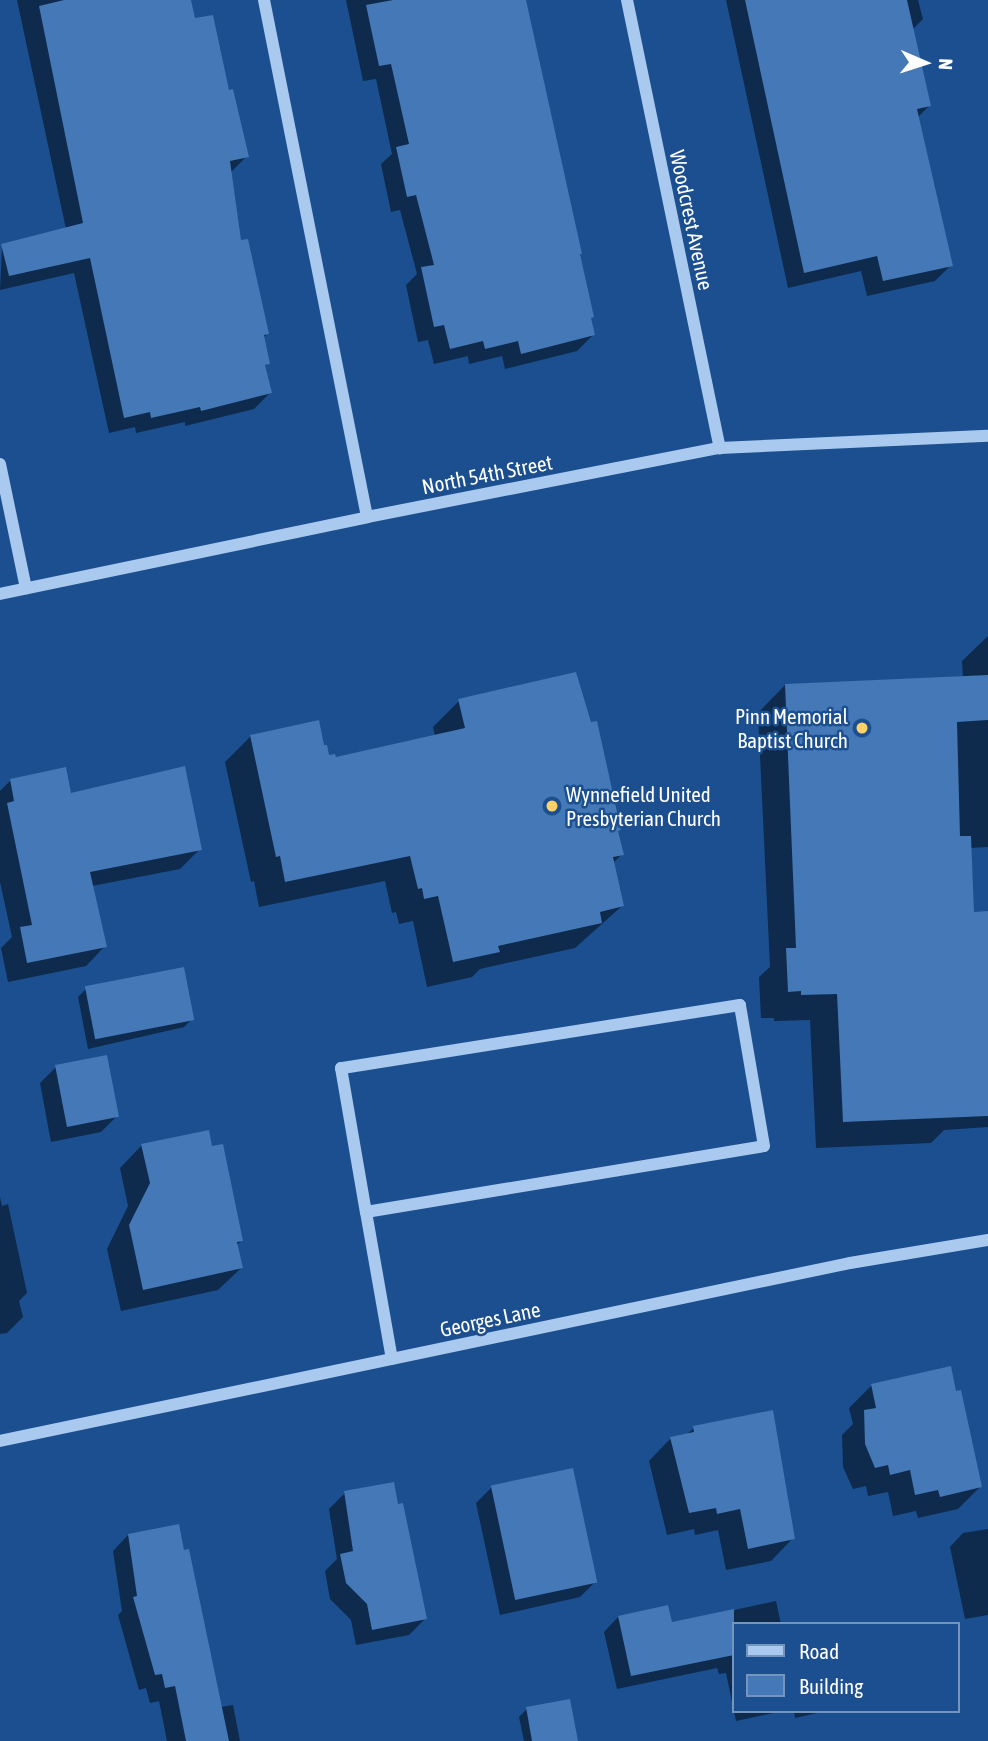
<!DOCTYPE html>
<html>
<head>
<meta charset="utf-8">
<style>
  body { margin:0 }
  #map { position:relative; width:988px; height:1741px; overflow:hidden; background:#1b4f8f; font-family:"Asap Condensed",sans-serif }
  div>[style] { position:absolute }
  .shadow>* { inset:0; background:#0007 }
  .building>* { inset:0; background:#4478b7; transform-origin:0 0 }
  .minor>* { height:12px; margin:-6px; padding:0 6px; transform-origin:6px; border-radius:6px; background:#a9c9ee }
  .dots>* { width:19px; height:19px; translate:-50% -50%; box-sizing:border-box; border:4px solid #1b4f8f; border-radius:50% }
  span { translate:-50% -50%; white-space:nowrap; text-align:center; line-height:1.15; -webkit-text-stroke:5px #1b4f8f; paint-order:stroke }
  .street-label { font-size:21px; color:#fff }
  .poi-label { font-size:21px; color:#fff }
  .right { translate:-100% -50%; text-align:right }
  .left { translate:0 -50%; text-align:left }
  .legend { position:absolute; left:732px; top:1622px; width:228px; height:91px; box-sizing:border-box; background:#1b4f8f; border:2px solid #7695bc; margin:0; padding:9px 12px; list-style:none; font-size:21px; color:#fff }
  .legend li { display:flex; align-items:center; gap:14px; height:35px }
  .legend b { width:35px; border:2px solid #7695bc }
  .north { position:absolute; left:890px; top:28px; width:70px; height:70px; -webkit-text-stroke:5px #1b4f8f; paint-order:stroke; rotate:93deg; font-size:19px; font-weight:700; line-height:28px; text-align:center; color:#fff }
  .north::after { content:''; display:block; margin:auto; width:24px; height:32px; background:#fff; clip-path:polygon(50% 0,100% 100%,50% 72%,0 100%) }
</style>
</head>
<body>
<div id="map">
  <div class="shadow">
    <i style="clip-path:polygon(17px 0,189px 0,194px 20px,227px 92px,247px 156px,230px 173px,240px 242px,267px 334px,263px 338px,268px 363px,264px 367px,270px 393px,254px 409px,185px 426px,185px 422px,136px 433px,135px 427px,109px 433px,74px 273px,0 290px,2px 246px,66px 229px)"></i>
    <i style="clip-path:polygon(346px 0,524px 0,593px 335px,577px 351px,505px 369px,502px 356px,469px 364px,468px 356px,434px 364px,428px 340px,418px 342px,406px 285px,417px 274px,400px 210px,391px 212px,381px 164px,392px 154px,376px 79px,363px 81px)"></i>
    <i style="clip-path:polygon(726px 0,918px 0,923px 19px,912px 30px,929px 106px,917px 118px,951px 265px,935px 281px,867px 296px,861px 271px,788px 288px)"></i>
    <i style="clip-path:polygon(988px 636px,988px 847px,970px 848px,973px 913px,988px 913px,988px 1127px,944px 1130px,931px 1143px,816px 1148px,810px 1020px,774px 1021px,774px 1018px,761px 1018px,759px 977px,770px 967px,758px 713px,785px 685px,963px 678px,962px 661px)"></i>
    <i style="clip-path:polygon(459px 701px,616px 832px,622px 854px,613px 863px,622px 906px,575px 948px,480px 969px,472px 977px,427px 987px,413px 921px,399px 924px,396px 912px,392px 913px,385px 881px,259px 907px,254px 881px,251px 882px,225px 762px,251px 736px,323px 747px,328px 757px,334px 759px,435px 736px,433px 727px)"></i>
    <i style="clip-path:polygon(10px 781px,200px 849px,180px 869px,92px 886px,105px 946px,86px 966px,8px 982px,1px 948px,12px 937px,0 882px,0 791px)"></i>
    <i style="clip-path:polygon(86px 989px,192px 1019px,184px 1027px,88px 1049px,78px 997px)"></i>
    <i style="clip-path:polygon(56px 1067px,117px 1116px,101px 1132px,51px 1142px,40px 1083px)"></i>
    <i style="clip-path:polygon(142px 1145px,242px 1240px,236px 1246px,241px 1268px,218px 1290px,121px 1311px,107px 1249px,128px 1206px,120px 1168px)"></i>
    <i style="clip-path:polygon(0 1197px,2px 1206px,8px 1204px,27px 1293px,19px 1301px,23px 1317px,7px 1333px,0 1334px)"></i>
    <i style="clip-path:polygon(872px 1385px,980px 1487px,958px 1509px,918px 1518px,916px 1511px,893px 1516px,888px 1492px,868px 1496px,866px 1486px,853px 1489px,843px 1467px,842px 1435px,853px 1424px,849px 1408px)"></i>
    <i style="clip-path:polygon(694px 1428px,793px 1538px,771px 1561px,726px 1570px,718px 1530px,695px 1535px,694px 1529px,667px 1535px,649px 1461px,671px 1438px,686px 1435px)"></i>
    <i style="clip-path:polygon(492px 1487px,596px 1581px,580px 1597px,500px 1615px,476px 1503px)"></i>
    <i style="clip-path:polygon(345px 1493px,425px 1619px,409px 1635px,356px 1645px,351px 1620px,330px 1599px,325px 1571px,337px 1559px,329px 1509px)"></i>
    <i style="clip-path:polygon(988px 1529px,988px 1615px,965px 1619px,950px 1547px,963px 1533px)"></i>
    <i style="clip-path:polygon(128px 1535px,220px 1707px,233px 1705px,240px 1741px,167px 1741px,159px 1701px,150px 1703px,146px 1688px,139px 1690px,118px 1615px,122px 1611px,113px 1551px)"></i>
    <i style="clip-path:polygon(776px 1601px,781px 1624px,734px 1624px,734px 1711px,783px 1711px,736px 1721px,726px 1673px,719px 1674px,717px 1668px,617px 1689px,604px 1632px,618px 1617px,670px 1624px)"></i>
    <i style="clip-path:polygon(527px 1709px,576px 1741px,524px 1741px,519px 1717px)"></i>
    <i style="clip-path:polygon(794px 1711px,826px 1711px,795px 1718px)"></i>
  </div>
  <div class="building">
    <i style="clip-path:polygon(64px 0,191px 0,195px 18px,213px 15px,229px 90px,233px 89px,249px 157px,230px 161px,241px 240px,248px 239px,269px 334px,264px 335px,270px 364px,265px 365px,272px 393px,201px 411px,200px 407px,151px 418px,150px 412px,124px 418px,90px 258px,9px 276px,1px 244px,83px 223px,39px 6px)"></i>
    <i style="clip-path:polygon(393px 0,526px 0,582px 254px,580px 254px,594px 317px,591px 318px,595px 335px,521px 354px,518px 341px,485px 349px,483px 341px,450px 349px,444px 325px,434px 327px,421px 267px,434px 265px,416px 195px,407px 197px,396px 147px,409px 144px,391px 64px,379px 66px,366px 5px)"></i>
    <i style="clip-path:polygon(745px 0,907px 0,931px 106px,917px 109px,953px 266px,883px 281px,877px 256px,804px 273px)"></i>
    <i style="clip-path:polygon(576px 672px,591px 722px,597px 721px,621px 830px,618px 831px,624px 855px,613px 857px,624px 906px,600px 912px,602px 923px,498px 946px,500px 952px,453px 962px,438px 896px,424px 899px,422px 888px,418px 889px,410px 856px,285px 882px,280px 856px,276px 857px,250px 735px,319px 720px,324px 745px,327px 745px,329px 755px,335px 754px,336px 757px,465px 728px,458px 699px)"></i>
    <i style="clip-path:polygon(988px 675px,988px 720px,957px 722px,960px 836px,971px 836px,974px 912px,988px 911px,988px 1116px,843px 1122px,837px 994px,801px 995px,801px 991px,788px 992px,786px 948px,796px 948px,785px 684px)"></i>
    <i style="clip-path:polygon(185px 766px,202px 850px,90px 872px,107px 947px,27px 963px,20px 927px,32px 925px,7px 803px,14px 801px,10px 779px,66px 767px,71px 793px)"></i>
    <i style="left:184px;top:967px;width:54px;height:101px;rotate:79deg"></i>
    <i style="left:107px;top:1055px;width:63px;height:53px;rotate:79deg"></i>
    <i style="clip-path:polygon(209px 1130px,212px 1146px,223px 1144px,243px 1241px,237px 1242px,243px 1268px,143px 1290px,129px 1225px,150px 1183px,141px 1144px)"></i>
    <i style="clip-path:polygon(951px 1366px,956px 1391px,961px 1390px,982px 1487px,940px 1497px,938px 1490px,915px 1495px,910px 1470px,890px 1475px,888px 1465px,875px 1468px,865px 1444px,864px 1410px,876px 1408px,871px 1384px)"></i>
    <i style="clip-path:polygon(773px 1410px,795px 1539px,748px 1549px,740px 1509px,717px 1514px,716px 1508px,689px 1513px,670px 1437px,694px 1432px,693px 1426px)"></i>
    <i style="left:573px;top:1468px;width:117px;height:84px;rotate:78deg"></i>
    <i style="clip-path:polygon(394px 1482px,398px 1504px,403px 1503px,427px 1619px,372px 1630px,367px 1604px,346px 1583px,340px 1554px,353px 1551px,344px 1491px)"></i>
    <i style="clip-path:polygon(179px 1524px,184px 1550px,189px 1549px,229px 1741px,186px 1741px,175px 1686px,165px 1688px,162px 1674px,155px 1675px,133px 1597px,137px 1596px,128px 1534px)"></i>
    <i style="clip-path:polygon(668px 1605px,672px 1622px,734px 1609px,734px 1655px,631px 1676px,618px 1616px)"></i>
    <i style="clip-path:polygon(570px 1699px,578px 1741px,532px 1741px,526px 1707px)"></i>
  </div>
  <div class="minor">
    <i style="left:264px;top:0;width:527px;rotate:78.73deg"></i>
    <i style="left:627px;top:0;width:458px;rotate:78.3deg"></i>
    <i style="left:0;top:464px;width:127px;rotate:78.2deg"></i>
    <i style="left:0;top:594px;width:375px;rotate:-11.8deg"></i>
    <i style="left:367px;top:517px;width:360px;rotate:-11.1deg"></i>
    <i style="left:720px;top:448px;width:268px;rotate:-2.6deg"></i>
    <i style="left:366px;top:1212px;width:403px;rotate:-9.4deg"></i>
    <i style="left:764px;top:1146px;width:143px;rotate:-99.7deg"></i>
    <i style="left:740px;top:1005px;width:404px;rotate:171deg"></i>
    <i style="left:341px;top:1068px;width:146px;rotate:80.2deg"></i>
    <i style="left:366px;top:1212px;width:149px;rotate:80deg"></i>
    <i style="left:0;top:1441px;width:868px;rotate:-11.83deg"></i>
    <i style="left:850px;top:1263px;width:140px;rotate:-9.5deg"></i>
  </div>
  <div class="dots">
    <i style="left:862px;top:728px;background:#ffd166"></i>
    <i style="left:552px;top:806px;background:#ffd166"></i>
  </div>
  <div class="street-label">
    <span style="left:692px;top:220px;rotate:78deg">Woodcrest Avenue</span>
    <span style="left:487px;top:474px;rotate:-11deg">North 54th Street</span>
    <span style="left:490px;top:1319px;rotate:-12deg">Georges Lane</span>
  </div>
  <div class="poi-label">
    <span class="right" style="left:848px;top:728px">Pinn Memorial<br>Baptist Church</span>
    <span class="left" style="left:566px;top:806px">Wynnefield United<br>Presbyterian Church</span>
  </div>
  <ul class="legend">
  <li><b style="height:9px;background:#a9c9ee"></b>Road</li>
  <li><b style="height:19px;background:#4478b7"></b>Building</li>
  </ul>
  <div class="north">N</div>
</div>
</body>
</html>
